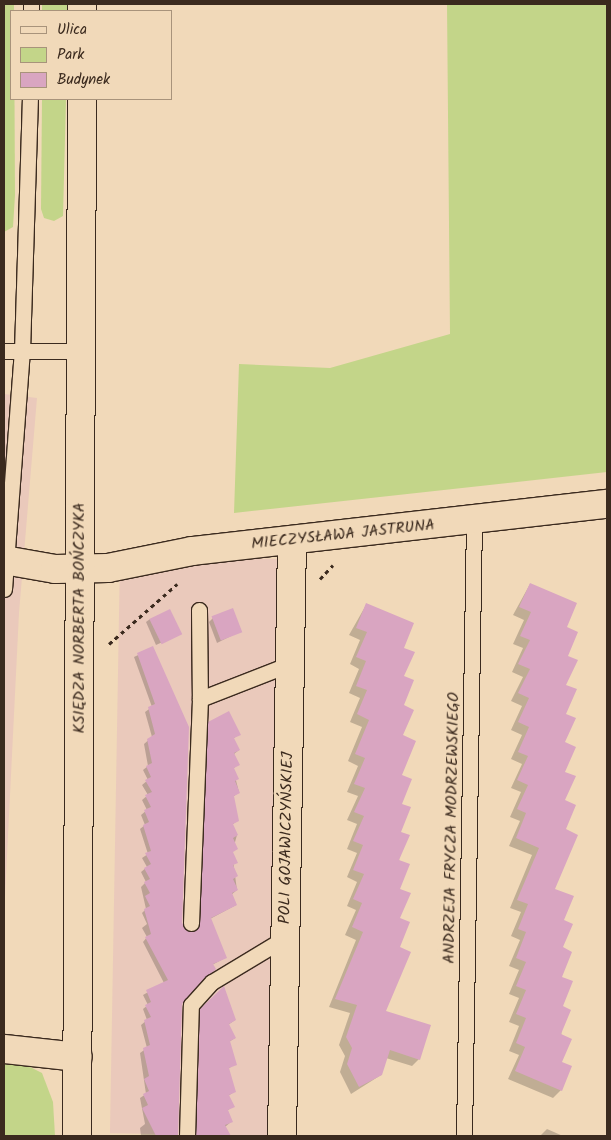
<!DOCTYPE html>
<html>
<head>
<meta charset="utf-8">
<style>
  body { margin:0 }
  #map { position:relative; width:611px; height:1140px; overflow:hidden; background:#f1d9b9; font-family:Kalam,sans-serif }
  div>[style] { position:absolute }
  .built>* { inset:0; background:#eac9bb; transform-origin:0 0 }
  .green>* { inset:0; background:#c3d589; transform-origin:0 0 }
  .shadow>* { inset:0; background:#0003 }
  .building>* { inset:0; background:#d9a5c1; transform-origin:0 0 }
  .path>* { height:3px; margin-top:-1.5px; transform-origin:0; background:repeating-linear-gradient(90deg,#3b2a1e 0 4px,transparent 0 8px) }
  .roads { filter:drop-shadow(1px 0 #3b2a1e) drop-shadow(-1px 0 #3b2a1e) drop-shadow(0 1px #3b2a1e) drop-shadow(0 -1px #3b2a1e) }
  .service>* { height:15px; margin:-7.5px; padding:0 7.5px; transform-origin:7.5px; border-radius:7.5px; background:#f1d9b9 }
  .minor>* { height:28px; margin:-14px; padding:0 14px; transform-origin:14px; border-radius:14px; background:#f1d9b9 }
  .tertiary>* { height:28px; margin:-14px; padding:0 14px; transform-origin:14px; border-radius:14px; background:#f1d9b9 }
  span { translate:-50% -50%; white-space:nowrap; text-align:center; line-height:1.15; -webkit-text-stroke:5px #f1d9b9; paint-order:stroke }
  .street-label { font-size:16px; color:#3b2a1e }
  .frame { position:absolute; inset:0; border:5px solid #3b2a1e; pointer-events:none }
  .legend { position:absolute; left:10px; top:10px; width:162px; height:90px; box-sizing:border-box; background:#f1d9b9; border:1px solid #a8937b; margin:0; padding:6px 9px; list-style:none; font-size:15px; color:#3b2a1e }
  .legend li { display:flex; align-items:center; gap:10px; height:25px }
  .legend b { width:25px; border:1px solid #a8937b }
</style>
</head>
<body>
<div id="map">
  <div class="built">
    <i style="clip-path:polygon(4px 394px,37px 398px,19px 613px,4px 917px)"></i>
    <i style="left:279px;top:559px;width:577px;height:159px;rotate:91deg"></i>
  </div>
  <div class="green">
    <i style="clip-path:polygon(4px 4px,14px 4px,15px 195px,13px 227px,4px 232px)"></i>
    <i style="left:42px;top:4px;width:26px;height:7px"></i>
    <i style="clip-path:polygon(447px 4px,607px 4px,607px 472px,234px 513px,239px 364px,330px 368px,450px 334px)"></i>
    <i style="clip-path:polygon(42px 99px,66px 99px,63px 216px,54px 221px,44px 218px,41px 209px)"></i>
    <i style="clip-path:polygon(4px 1064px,28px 1066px,42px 1073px,53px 1102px,55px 1136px,4px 1136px)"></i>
  </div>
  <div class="shadow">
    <i style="clip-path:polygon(530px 584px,565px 628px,564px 830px,553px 889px,562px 921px,561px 1090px,553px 1098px,508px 1079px,519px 1055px,509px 1051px,519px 1026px,509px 1022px,519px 998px,509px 994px,519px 970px,509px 966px,520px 940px,511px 936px,521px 912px,510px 908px,532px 855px,509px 846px,520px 821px,510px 817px,521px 792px,511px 788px,522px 764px,511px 759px,522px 735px,511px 730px,522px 706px,511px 701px,523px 677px,512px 672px,523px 648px,513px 644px,524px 620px,513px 615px)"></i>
    <i style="clip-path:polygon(366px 605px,402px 648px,398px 948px,384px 1012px,419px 1059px,412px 1066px,386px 1058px,381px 1075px,351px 1094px,340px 1072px,345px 1056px,339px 1045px,350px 1013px,329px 1007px,356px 940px,345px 935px,356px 910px,347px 906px,357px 882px,347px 877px,357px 853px,347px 849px,357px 824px,347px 820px,358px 796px,347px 792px,358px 766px,348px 761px,362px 727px,350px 722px,360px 698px,349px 693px,359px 669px,350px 664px,360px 640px,349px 635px)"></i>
    <i style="clip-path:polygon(213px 618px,241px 631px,217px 643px,209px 622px)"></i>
    <i style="clip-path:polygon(150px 619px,180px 634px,156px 645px,146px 622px)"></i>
    <i style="clip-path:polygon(153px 648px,180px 923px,190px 934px,197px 928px,205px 727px,209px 723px,239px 734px,233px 739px,239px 750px,234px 754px,238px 764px,233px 769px,239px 792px,233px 797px,238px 820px,232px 825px,237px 835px,232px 853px,237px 890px,231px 895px,236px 905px,210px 919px,225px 958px,212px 965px,180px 1004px,176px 1136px,141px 1136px,140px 1128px,145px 1124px,140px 1098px,146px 1094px,140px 1053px,147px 1048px,141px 1025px,147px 1020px,143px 1009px,148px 1005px,143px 995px,164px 983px,143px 942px,147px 937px,142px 928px,147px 924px,142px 913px,146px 909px,141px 887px,146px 882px,141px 872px,147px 867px,142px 858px,148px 854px,140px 829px,145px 825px,141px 815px,147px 810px,142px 800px,148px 795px,142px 785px,148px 780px,143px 770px,148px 766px,144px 744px,152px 737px,145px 712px,152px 707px,134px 657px)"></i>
    <i style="clip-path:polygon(224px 988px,235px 1020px,228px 1025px,235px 1038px,229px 1042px,235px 1064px,228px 1069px,234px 1092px,228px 1096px,233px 1106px,227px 1111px,232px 1121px,225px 1127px,229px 1136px,193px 1136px,197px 1014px)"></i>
    <i style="clip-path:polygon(547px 1129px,563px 1136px,540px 1136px)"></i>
  </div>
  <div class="building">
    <i style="clip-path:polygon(530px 583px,577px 603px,567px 627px,578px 632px,568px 656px,578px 660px,566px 685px,577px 689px,566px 714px,576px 718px,565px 742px,576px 747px,565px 772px,576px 776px,565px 800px,576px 805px,566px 829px,578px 835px,555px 889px,574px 896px,564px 920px,573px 924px,563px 947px,572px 952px,562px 977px,573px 981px,563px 1006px,571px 1010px,561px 1034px,572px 1039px,562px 1062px,572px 1066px,562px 1091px,515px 1071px,525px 1047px,516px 1043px,526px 1018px,516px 1014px,526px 990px,516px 986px,526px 962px,516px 958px,526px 932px,518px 929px,528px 904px,517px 900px,539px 848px,516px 838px,526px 813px,517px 809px,528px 785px,517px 780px,528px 756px,518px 752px,529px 727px,518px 722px,529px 698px,518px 693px,530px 669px,518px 664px,530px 640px,520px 636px,531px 612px,519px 607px)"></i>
    <i style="clip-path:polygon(366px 603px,414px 623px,404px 648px,415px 652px,404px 676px,414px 680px,404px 705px,414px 710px,403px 735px,416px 741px,402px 775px,412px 779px,402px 804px,411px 807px,401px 832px,410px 835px,399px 860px,410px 864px,400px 889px,411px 893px,400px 918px,410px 922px,400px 947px,411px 952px,386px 1011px,431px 1025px,420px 1060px,390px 1050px,382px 1075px,359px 1087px,347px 1064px,352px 1048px,346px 1037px,357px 1005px,335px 999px,363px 932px,352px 927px,362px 903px,353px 899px,364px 874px,353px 870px,363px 845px,353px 841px,364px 816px,354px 812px,365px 788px,354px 784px,365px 758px,355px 754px,369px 720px,357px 714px,367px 690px,356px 686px,366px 661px,356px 657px,367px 632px,356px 628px)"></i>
    <i style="left:233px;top:608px;width:26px;height:23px;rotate:69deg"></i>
    <i style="left:170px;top:609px;width:28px;height:23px;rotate:64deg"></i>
    <i style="clip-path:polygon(153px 646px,189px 727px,182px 923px,190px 932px,200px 923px,208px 722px,229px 711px,241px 735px,234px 738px,240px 750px,234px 753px,240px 765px,234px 768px,239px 779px,235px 781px,240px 793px,234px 796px,239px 821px,233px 824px,238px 835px,233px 838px,238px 849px,233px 852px,238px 863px,233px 865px,238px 876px,233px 879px,238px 890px,232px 893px,237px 905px,211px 918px,227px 958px,213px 964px,216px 969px,182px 1004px,178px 1136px,156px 1136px,142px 1108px,148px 1105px,143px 1094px,149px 1091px,144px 1079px,149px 1076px,143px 1048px,150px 1045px,144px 1020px,151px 1017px,145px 1005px,151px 1002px,146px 990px,168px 980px,145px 937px,151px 934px,144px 909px,150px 906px,145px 896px,150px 893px,144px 882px,150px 879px,144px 868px,151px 864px,145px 853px,151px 851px,143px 825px,149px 822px,144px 810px,151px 807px,145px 795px,152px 792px,145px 780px,151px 777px,146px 766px,152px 763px,147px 739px,155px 734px,148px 707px,155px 704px,137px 653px)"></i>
    <i style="clip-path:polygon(224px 986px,236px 1020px,229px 1024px,236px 1038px,230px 1041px,237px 1065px,229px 1068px,236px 1092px,229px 1095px,235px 1107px,228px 1110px,233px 1122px,225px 1125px,231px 1136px,196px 1136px,200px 1009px)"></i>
  </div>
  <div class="path">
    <i style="left:320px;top:579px;width:19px;rotate:-47deg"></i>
    <i style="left:109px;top:644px;width:91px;rotate:-41.4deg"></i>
  </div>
  <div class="roads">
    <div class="service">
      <i style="left:31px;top:11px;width:7px;rotate:-90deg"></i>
      <i style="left:4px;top:351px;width:77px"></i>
      <i style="left:4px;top:589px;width:239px;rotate:-85.7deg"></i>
      <i style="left:22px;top:351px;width:252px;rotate:-88.2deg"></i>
      <i style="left:199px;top:610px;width:89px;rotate:89.4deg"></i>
      <i style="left:191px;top:923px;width:224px;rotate:-87.7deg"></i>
      <i style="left:200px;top:699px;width:97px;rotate:-21.3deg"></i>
      <i style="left:187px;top:1136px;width:131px;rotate:-88.3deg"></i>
      <i style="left:191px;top:1005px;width:31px;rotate:-48deg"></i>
      <i style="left:212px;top:982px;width:85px;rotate:-31.1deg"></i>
      <i style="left:464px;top:1136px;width:616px;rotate:-89.07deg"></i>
    </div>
    <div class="minor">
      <i style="left:4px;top:560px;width:52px;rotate:10deg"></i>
      <i style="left:55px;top:569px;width:53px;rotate:-1.1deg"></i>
      <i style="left:108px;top:568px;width:86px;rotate:-11.4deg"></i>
      <i style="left:192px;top:551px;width:418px;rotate:-6.5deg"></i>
      <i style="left:4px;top:1049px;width:74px;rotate:6.2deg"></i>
      <i style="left:282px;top:1136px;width:596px;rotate:-89.04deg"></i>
    </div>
    <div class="tertiary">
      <i style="left:82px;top:11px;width:7px;rotate:-90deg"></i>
      <i style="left:77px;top:1136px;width:1037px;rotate:-89.72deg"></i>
    </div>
  </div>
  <div class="street-label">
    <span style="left:343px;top:535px;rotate:-6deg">MIECZYSŁAWA JASTRUNA</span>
    <span style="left:80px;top:618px;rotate:-90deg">KSIĘDZA NORBERTA BOŃCZYKA</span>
    <span style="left:452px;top:828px;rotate:-89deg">ANDRZEJA FRYCZA MODRZEWSKIEGO</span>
    <span style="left:287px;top:838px;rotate:-89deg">POLI GOJAWICZYŃSKIEJ</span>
  </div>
  <div class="frame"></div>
  <ul class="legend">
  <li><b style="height:6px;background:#f1d9b9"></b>Ulica</li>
  <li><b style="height:14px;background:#c3d589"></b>Park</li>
  <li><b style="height:14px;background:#d9a5c1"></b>Budynek</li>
  </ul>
</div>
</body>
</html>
